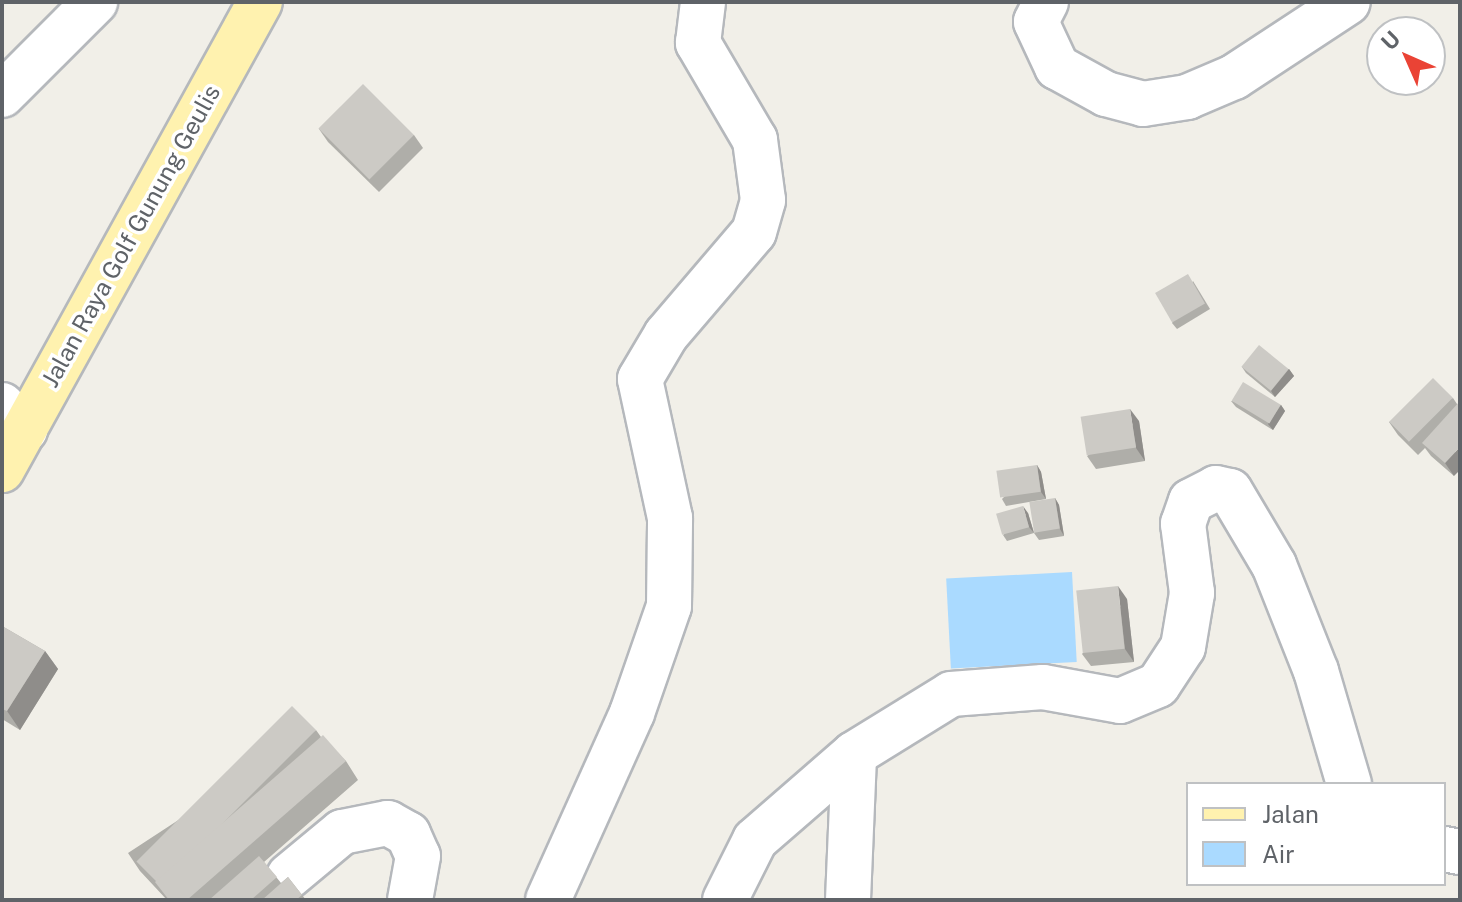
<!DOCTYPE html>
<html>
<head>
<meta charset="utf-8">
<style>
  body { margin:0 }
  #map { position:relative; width:1462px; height:902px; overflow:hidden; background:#f1efe8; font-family:"Public Sans",sans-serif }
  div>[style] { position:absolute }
  .water>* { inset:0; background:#aadaff; transform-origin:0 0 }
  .roads { filter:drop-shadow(2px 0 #b5b8bc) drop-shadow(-2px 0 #b5b8bc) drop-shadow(0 2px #b5b8bc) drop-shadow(0 -2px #b5b8bc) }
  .minor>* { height:44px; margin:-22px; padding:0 22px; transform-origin:22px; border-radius:22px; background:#fff }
  .major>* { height:44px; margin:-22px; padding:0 22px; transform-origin:22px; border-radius:22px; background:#fff2af }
  .wall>* { inset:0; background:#afaea9 }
  .shaded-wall>* { inset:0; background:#8f8d8a }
  .building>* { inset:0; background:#cccac5; transform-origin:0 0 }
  span { translate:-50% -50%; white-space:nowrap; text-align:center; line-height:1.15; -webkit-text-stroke:7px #fff; paint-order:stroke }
  .street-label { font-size:24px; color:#5f6368 }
  .frame { position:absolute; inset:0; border:4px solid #5f6368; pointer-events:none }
  .legend { position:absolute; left:1186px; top:782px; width:260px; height:104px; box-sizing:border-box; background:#fff; border:2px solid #bfc1c3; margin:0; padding:10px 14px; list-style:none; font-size:24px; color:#5f6368 }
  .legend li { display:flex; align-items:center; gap:16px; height:40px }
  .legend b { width:40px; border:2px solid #bfc1c3 }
  .north { position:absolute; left:1366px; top:16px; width:80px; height:80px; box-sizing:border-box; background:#fff; border:2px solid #bfc1c3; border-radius:50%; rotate:315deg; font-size:22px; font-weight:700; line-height:32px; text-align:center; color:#5f6368 }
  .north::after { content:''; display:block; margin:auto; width:28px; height:36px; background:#ea4335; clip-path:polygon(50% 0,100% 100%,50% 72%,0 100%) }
</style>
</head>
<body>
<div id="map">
  <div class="water">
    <i style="left:1072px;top:572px;width:90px;height:126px;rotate:87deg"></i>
  </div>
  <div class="roads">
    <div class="minor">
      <i style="left:1046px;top:2px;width:22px;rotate:117deg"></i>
      <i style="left:1036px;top:22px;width:50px;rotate:65deg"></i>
      <i style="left:1057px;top:67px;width:56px;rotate:28.9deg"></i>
      <i style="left:1106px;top:94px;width:38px;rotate:15deg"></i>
      <i style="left:1143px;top:104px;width:45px;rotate:-9deg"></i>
      <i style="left:1187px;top:97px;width:51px;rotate:-23.1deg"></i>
      <i style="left:1234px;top:77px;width:136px;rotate:-33.3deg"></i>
      <i style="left:2px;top:95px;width:132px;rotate:-45deg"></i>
      <i style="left:2px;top:405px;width:34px;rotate:47deg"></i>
      <i style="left:1444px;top:849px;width:16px;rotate:11deg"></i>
      <i style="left:289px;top:876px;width:69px;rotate:-39.7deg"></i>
      <i style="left:342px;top:832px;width:47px;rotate:-11.1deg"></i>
      <i style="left:388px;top:823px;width:23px;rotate:29deg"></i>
      <i style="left:408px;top:834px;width:24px;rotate:66deg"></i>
      <i style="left:418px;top:856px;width:45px;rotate:100.3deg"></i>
      <i style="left:548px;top:900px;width:205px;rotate:-65.8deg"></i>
      <i style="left:632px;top:713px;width:113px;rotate:-70.9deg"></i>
      <i style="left:669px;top:606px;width:88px;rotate:-89.3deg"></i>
      <i style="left:670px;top:518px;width:142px;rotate:-102.2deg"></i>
      <i style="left:640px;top:379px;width:51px;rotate:-59.4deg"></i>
      <i style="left:666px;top:335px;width:135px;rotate:-49.5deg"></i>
      <i style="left:754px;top:232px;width:33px;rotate:-74deg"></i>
      <i style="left:763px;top:200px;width:61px;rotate:-97.6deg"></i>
      <i style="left:755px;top:140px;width:113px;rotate:-120.4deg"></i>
      <i style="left:698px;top:43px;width:41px;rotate:-83deg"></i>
      <i style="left:725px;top:900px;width:67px;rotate:-63.4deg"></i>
      <i style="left:755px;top:840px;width:131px;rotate:-41deg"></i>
      <i style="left:848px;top:900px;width:146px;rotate:-87.6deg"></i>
      <i style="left:854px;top:754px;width:114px;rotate:-31.7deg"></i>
      <i style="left:951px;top:694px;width:92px;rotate:-4.4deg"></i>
      <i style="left:1043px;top:687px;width:78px;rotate:10.3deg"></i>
      <i style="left:1120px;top:701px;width:41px;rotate:-22.8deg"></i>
      <i style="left:1158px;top:685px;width:45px;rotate:-56.7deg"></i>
      <i style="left:1183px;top:647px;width:55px;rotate:-80.5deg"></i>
      <i style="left:1192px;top:593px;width:70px;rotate:-97.4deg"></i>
      <i style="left:1183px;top:524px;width:24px;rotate:-71deg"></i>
      <i style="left:1191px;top:501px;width:28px;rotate:-27deg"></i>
      <i style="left:1216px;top:488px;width:14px;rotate:12deg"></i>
      <i style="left:1230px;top:491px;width:86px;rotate:59.3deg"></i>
      <i style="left:1274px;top:565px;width:114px;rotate:68.4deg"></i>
      <i style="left:1316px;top:671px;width:118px;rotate:73.7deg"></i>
    </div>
    <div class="major">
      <i style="left:2px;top:470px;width:534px;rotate:-61.13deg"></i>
    </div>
  </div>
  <div class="wall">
    <i style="clip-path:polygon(319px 129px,414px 135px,423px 148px,379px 192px,328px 142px)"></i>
    <i style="clip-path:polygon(1193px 281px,1210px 309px,1177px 329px,1172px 323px)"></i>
    <i style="clip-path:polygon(1242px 367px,1289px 369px,1294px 376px,1275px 397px,1246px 373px)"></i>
    <i style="clip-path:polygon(1453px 398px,1457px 404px,1454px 476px,1431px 456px,1425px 448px,1418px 455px,1398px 435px,1389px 422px)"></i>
    <i style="clip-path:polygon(1231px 401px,1281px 405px,1285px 411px,1273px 430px,1236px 407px)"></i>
    <i style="clip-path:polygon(1139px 421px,1145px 461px,1096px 469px,1087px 456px)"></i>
    <i style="clip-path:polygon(1037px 465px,1041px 472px,1046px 499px,1006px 506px,1002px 499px)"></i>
    <i style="clip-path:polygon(1055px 498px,1059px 505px,1064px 536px,1039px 540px,1034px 533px)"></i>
    <i style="clip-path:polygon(1028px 513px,1034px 533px,1007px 541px,1003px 535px)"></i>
    <i style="clip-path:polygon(1127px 599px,1134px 662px,1091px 666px,1082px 654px)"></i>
    <i style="clip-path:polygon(2px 626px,45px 651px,58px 669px,20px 730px,2px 719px)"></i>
    <i style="clip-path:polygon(316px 730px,321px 737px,346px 761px,358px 780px,264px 862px,281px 883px,288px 877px,306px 900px,167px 900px,140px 871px,128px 853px)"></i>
  </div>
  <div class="shaded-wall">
    <i style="clip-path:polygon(1289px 369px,1294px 376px,1275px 397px,1271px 391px)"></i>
    <i style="clip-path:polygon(1281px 405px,1285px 411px,1273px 430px,1268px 424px)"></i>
    <i style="clip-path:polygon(1130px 409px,1139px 421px,1145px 461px,1136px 448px)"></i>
    <i style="clip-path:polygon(1460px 447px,1460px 470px,1454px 476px,1445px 463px)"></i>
    <i style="clip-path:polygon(1037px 465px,1041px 472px,1046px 499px,1041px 492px)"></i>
    <i style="clip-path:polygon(1055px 498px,1059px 505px,1064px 536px,1060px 529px)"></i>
    <i style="clip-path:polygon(1023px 506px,1028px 513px,1034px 533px,1029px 527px)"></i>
    <i style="clip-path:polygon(1118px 586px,1127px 599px,1134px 662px,1125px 649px)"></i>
    <i style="clip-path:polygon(45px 651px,58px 669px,20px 730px,7px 711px)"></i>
  </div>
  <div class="building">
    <i style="left:363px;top:84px;width:72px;height:63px;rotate:45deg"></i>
    <i style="left:1188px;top:274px;width:34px;height:38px;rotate:60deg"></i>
    <i style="left:1259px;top:345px;width:38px;height:28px;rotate:39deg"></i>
    <i style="left:1433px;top:378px;width:28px;height:62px;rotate:45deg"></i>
    <i style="left:1243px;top:382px;width:44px;height:22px;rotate:31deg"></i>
    <i style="clip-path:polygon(1460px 401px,1460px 447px,1445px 463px,1422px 443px)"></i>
    <i style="left:1130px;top:409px;width:39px;height:50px;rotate:81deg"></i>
    <i style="left:1037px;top:465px;width:27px;height:41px;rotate:82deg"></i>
    <i style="left:1055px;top:498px;width:31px;height:26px;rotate:81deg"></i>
    <i style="left:1023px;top:506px;width:22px;height:28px;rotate:74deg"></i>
    <i style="left:1118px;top:586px;width:63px;height:42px;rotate:84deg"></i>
    <i style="clip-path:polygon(2px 626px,45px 651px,7px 711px,2px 709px)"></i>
    <i style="left:292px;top:706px;width:34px;height:220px;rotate:45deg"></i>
    <i style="clip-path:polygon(323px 735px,346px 761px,187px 900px,169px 900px,155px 882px)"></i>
    <i style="clip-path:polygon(259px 856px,277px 877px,251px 900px,209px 900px)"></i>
    <i style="clip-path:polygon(288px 877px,302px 895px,296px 900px,262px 900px)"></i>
  </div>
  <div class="street-label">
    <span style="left:131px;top:236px;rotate:-61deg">Jalan Raya Golf Gunung Geulis</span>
  </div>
  <div class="frame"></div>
  <ul class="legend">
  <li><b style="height:10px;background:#fff2af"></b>Jalan</li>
  <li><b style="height:22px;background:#aadaff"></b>Air</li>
  </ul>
  <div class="north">U</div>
</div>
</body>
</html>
